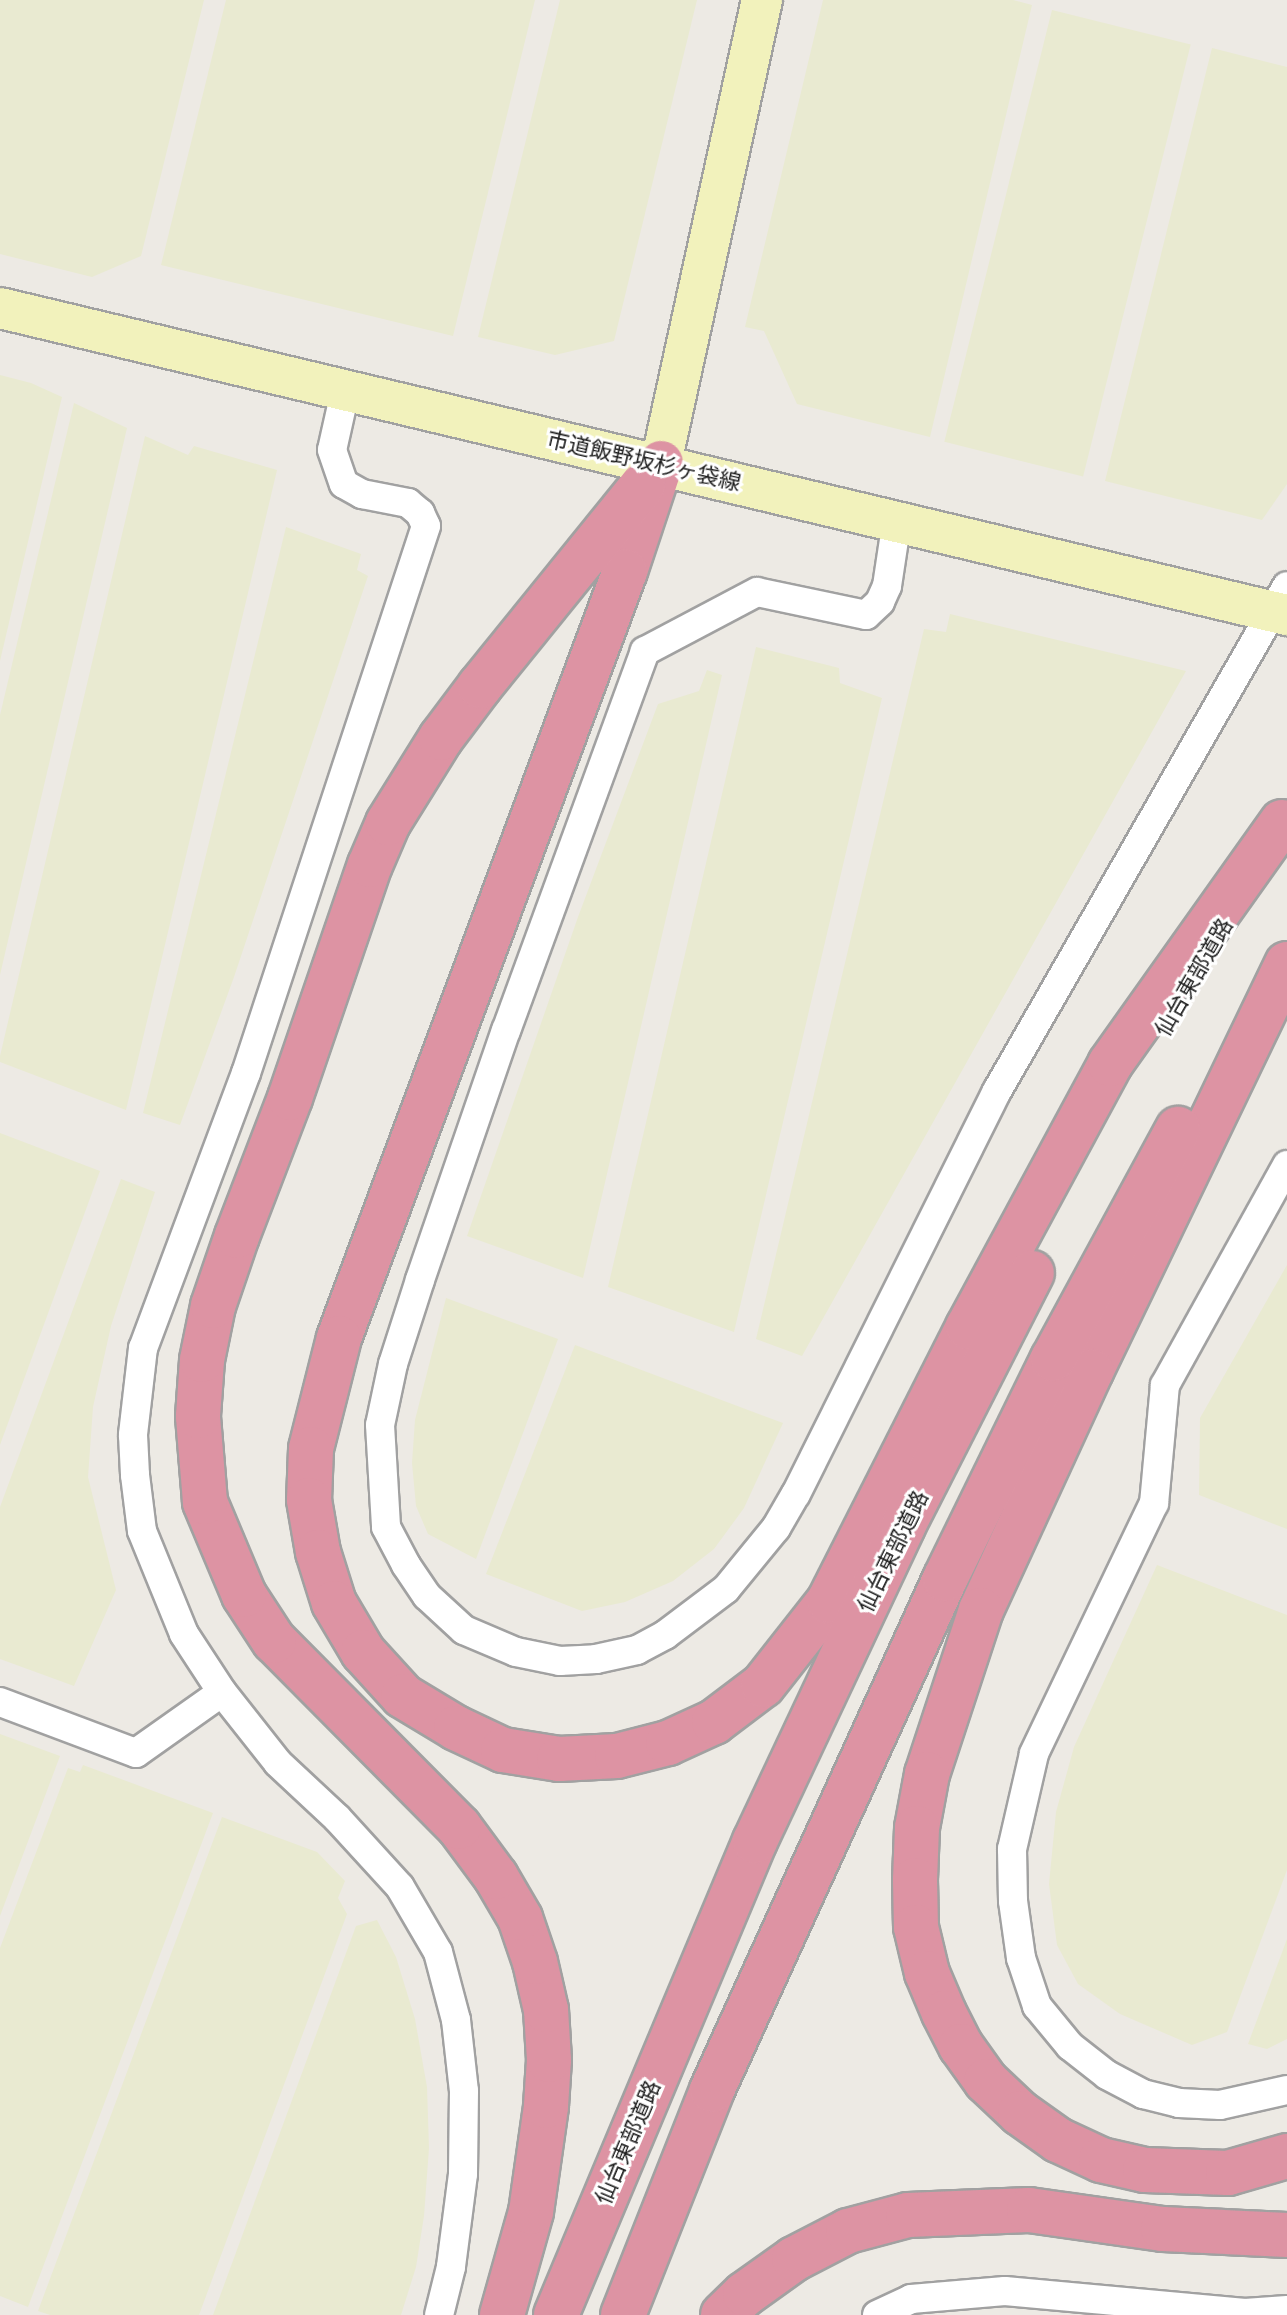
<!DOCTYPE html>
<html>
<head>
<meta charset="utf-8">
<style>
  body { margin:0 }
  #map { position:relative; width:1287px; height:2315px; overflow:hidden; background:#edeae4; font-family:"Open Sans","Noto Sans JP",sans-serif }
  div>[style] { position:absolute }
  .farmland>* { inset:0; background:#e9ead1; transform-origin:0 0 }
  .roads { filter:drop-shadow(2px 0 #a1a1a1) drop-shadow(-2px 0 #a1a1a1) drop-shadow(0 2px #a1a1a1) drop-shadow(0 -2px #a1a1a1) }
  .street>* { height:28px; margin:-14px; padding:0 14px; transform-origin:14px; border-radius:14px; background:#fff }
  .secondary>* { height:40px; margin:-20px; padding:0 20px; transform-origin:20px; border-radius:20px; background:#f2f2bc }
  .highway>* { height:44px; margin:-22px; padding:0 22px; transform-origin:22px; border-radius:22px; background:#dd93a3 }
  span { translate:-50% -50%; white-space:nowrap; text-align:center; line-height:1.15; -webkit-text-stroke:6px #fff; paint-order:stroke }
  .street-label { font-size:22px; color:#1d1d1d }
</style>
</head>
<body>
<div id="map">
  <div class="farmland">
    <i style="clip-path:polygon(0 0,204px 0,141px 256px,92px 277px,0 254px)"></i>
    <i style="clip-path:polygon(226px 0,535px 0,453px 336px,161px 265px)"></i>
    <i style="clip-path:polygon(560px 0,697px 0,614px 341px,555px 355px,478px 337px)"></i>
    <i style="clip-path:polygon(823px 0,1013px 0,1032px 5px,930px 437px,797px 404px,764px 331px,745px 327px)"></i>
    <i style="left:1052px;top:10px;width:143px;height:445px;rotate:14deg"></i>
    <i style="clip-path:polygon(1212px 48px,1287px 67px,1287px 484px,1262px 520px,1105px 481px)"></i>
    <i style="clip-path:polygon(0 375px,31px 383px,62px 397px,0 661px)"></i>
    <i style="clip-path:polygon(74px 403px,127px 428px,0 975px,0 715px)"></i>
    <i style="clip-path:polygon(145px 436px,188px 455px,194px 446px,277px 470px,126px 1110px,0 1062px,0 1056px)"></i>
    <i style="clip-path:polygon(286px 527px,361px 554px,357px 570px,368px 576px,234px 977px,180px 1125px,143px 1113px)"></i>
    <i style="clip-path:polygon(950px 614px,1186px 671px,802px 1356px,756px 1339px,924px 629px,946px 632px)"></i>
    <i style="clip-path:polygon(756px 647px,839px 668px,840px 683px,882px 698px,734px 1332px,608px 1287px)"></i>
    <i style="clip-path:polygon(707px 670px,722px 675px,583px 1278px,467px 1236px,578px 917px,658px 704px,699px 691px)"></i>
    <i style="clip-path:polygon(0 1133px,100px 1171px,0 1445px)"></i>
    <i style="clip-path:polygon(121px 1179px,155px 1192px,111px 1326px,93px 1407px,88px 1477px,116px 1590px,74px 1686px,0 1659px,0 1507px)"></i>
    <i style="clip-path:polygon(1287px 1265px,1287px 1529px,1199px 1495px,1200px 1418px)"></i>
    <i style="clip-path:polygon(446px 1298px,558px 1339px,476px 1559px,428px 1534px,416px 1506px,412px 1463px,415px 1420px)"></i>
    <i style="clip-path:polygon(575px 1345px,783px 1423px,744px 1508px,714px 1549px,673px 1581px,625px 1602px,582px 1611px,486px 1574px)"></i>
    <i style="clip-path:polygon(1157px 1565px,1287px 1615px,1287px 1870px,1227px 2032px,1192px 2045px,1120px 2014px,1078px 1984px,1057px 1945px,1049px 1884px,1056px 1812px,1074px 1747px)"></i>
    <i style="clip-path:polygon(0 1734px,60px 1756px,0 1916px)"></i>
    <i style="clip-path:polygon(83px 1765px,213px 1813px,28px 2307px,0 2296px,0 1948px,68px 1768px,80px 1772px)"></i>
    <i style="clip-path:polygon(222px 1817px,317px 1852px,345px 1881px,338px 1898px,347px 1914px,199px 2315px,50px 2315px,38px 2311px)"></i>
    <i style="clip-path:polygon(377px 1920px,396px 1957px,415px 2019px,427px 2087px,429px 2148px,424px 2216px,416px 2267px,401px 2315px,213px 2315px,356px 1926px)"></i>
    <i style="clip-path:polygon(1287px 1939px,1287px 2039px,1267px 2049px,1248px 2044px)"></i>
  </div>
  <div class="roads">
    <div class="street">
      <i style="left:345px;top:392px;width:59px;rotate:102.6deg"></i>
      <i style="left:332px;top:450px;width:36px;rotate:71deg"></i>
      <i style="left:344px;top:484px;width:21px;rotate:29deg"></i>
      <i style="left:362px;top:494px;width:47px;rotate:11.1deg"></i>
      <i style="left:408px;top:503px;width:16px;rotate:40deg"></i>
      <i style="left:420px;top:513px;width:14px;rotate:65deg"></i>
      <i style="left:426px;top:526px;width:576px;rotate:108.21deg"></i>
      <i style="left:246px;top:1073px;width:294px;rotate:110.5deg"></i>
      <i style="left:143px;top:1348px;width:88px;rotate:96.6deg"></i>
      <i style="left:133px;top:1435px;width:40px;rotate:87.1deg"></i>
      <i style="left:135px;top:1475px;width:56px;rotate:82.9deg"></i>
      <i style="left:142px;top:1531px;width:111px;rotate:67.8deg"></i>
      <i style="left:184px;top:1634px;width:69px;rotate:56.8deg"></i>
      <i style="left:222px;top:1692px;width:90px;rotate:51.7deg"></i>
      <i style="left:278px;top:1763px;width:81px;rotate:43deg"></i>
      <i style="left:337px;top:1818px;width:93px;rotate:47.6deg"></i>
      <i style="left:400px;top:1887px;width:75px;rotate:59.7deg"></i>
      <i style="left:438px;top:1952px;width:70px;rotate:75.2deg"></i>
      <i style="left:456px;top:2020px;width:71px;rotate:83.6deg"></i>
      <i style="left:464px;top:2091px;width:83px;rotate:90.7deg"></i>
      <i style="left:463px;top:2174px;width:94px;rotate:97.4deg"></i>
      <i style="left:451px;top:2267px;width:49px;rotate:104deg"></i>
      <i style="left:897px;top:520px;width:67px;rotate:98.6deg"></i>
      <i style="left:887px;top:586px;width:17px;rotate:114deg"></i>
      <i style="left:880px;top:602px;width:19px;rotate:137deg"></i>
      <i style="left:866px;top:615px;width:111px;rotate:-168.1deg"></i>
      <i style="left:757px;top:592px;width:127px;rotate:152.2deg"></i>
      <i style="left:645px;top:651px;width:404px;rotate:110.1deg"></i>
      <i style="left:506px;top:1030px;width:264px;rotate:109deg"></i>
      <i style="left:420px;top:1280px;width:88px;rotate:107.8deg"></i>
      <i style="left:393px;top:1364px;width:62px;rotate:102deg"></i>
      <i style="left:380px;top:1425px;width:102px;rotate:86.6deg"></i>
      <i style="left:386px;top:1527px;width:43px;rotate:62.2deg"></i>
      <i style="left:406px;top:1565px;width:37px;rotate:56deg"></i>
      <i style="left:427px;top:1596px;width:50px;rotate:42.6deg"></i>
      <i style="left:464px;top:1630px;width:56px;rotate:22.9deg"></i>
      <i style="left:516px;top:1652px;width:45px;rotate:11.6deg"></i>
      <i style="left:560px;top:1661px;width:36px;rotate:-3deg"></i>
      <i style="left:596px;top:1659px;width:42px;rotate:-12.4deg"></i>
      <i style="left:637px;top:1650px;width:32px;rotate:-28deg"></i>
      <i style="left:665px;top:1635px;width:76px;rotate:-37deg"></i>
      <i style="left:726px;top:1589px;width:79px;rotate:-50.7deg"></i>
      <i style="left:776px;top:1528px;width:39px;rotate:-60deg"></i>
      <i style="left:796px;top:1494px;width:450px;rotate:-63.5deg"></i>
      <i style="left:997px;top:1091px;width:582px;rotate:-60.13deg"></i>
      <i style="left:1287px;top:1165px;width:252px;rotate:119deg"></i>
      <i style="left:1165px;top:1385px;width:119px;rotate:95.3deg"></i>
      <i style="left:1154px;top:1503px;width:278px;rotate:115.6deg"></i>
      <i style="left:1034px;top:1754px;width:98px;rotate:103deg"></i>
      <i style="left:1012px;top:1849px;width:52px;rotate:88.9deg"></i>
      <i style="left:1013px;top:1901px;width:58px;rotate:82deg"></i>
      <i style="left:1021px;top:1958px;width:51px;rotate:71.6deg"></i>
      <i style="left:1037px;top:2006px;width:52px;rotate:50.5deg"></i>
      <i style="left:1070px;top:2046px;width:47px;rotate:38.1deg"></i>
      <i style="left:1107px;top:2075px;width:41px;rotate:27.8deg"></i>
      <i style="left:1143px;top:2094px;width:37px;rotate:14deg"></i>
      <i style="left:1179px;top:2103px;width:41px;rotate:2.8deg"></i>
      <i style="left:1220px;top:2105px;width:69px;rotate:-12.6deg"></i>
      <i style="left:0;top:1702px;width:145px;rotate:20.6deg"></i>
      <i style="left:136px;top:1753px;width:105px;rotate:-35.3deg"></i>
      <i style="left:877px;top:2315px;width:38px;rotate:-25deg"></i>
      <i style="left:911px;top:2299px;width:94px;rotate:-4.9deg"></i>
      <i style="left:1005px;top:2291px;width:241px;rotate:5.2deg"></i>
      <i style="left:1245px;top:2313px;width:42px;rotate:-4.1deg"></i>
    </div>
    <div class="secondary">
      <i style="left:0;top:308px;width:1323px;rotate:13.42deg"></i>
      <i style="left:661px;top:463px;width:474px;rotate:-77.7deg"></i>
    </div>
    <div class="highway">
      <i style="left:661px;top:463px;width:114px;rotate:108.4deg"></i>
      <i style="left:625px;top:571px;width:819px;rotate:110.45deg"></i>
      <i style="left:339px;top:1338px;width:114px;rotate:104.2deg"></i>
      <i style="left:311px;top:1449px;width:51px;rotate:92.2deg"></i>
      <i style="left:309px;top:1500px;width:53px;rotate:80.2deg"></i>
      <i style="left:318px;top:1552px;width:53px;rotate:72.6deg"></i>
      <i style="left:334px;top:1603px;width:57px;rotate:59.4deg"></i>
      <i style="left:363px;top:1652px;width:59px;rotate:47.7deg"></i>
      <i style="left:403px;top:1696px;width:62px;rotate:31.1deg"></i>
      <i style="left:456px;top:1728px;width:52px;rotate:25.1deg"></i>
      <i style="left:503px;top:1750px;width:57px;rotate:9.1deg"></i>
      <i style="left:559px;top:1759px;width:58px;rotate:-3deg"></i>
      <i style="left:617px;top:1756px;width:53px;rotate:-14.3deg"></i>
      <i style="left:668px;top:1743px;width:51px;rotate:-24.5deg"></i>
      <i style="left:714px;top:1722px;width:61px;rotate:-37.1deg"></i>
      <i style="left:763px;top:1685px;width:107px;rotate:-51.8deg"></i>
      <i style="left:829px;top:1601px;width:307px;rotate:-63.1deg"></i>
      <i style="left:968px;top:1327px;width:299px;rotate:-61.6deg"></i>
      <i style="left:1110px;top:1064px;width:297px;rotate:-54.6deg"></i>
      <i style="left:1287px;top:964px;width:452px;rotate:115.7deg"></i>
      <i style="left:1091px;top:1371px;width:263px;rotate:114.7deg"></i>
      <i style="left:981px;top:1610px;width:173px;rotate:108.2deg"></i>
      <i style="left:927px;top:1774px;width:55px;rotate:100.5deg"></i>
      <i style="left:917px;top:1828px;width:52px;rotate:92.2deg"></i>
      <i style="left:915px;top:1880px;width:47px;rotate:88.8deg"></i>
      <i style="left:916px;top:1927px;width:47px;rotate:76.6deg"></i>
      <i style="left:927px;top:1973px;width:43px;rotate:67deg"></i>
      <i style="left:944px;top:2013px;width:37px;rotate:63deg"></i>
      <i style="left:961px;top:2046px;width:43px;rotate:54.5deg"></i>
      <i style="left:986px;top:2081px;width:47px;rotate:43.3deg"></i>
      <i style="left:1020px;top:2113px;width:47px;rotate:35.4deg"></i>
      <i style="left:1058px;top:2140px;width:47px;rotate:24.9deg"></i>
      <i style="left:1101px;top:2160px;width:45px;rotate:12.8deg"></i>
      <i style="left:1145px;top:2170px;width:83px;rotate:2.1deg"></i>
      <i style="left:1228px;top:2173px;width:61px;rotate:-16.1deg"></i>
      <i style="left:502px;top:2315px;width:107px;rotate:-74.3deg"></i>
      <i style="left:531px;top:2212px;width:107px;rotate:-81.9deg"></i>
      <i style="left:546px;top:2106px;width:46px;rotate:-86.3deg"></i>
      <i style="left:549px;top:2060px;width:50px;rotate:-93.4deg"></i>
      <i style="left:546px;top:2010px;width:49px;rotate:-102.9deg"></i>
      <i style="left:535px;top:1962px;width:46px;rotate:-108.8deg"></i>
      <i style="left:520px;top:1918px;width:48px;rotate:-120.3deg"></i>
      <i style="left:496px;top:1877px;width:62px;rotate:-126.5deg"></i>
      <i style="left:459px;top:1827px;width:262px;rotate:-134.8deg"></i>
      <i style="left:274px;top:1641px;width:55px;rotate:-123.1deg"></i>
      <i style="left:244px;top:1595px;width:101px;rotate:-112.8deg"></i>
      <i style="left:205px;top:1502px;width:86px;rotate:-94.7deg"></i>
      <i style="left:198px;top:1416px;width:56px;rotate:-85.9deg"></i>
      <i style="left:202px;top:1360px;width:55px;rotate:-78.5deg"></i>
      <i style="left:213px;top:1306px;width:74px;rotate:-71.1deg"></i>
      <i style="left:237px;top:1236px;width:148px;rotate:-69deg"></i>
      <i style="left:290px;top:1098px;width:246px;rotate:-71.1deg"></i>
      <i style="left:370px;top:865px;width:46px;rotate:-66.8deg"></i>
      <i style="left:388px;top:823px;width:100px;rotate:-58.1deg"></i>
      <i style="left:441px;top:738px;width:65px;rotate:-53.1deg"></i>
      <i style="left:480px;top:686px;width:259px;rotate:-51deg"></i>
      <i style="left:556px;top:2315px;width:514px;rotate:-67.23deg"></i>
      <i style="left:755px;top:1841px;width:348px;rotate:-64.8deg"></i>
      <i style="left:903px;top:1526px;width:284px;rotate:-63deg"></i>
      <i style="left:623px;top:2315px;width:242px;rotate:-68.4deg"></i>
      <i style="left:712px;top:2090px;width:562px;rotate:-65.49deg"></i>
      <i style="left:945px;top:1579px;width:245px;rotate:-63.9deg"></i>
      <i style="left:1053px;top:1359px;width:262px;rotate:-61.5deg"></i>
      <i style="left:723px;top:2315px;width:30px;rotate:-44deg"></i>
      <i style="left:745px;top:2294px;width:60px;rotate:-35.5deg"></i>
      <i style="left:794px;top:2259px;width:61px;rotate:-27.4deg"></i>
      <i style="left:848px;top:2231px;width:62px;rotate:-14.9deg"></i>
      <i style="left:908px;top:2215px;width:121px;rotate:-2.4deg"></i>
      <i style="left:1029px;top:2210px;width:135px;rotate:8.1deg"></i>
      <i style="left:1163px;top:2229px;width:124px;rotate:2.8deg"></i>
    </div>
  </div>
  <div class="street-label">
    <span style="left:644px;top:460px;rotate:13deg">市道飯野坂杉ヶ袋線</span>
    <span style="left:1193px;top:977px;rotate:-60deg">仙台東部道路</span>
    <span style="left:892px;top:1551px;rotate:-64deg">仙台東部道路</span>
    <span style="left:627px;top:2142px;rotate:-67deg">仙台東部道路</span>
  </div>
</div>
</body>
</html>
